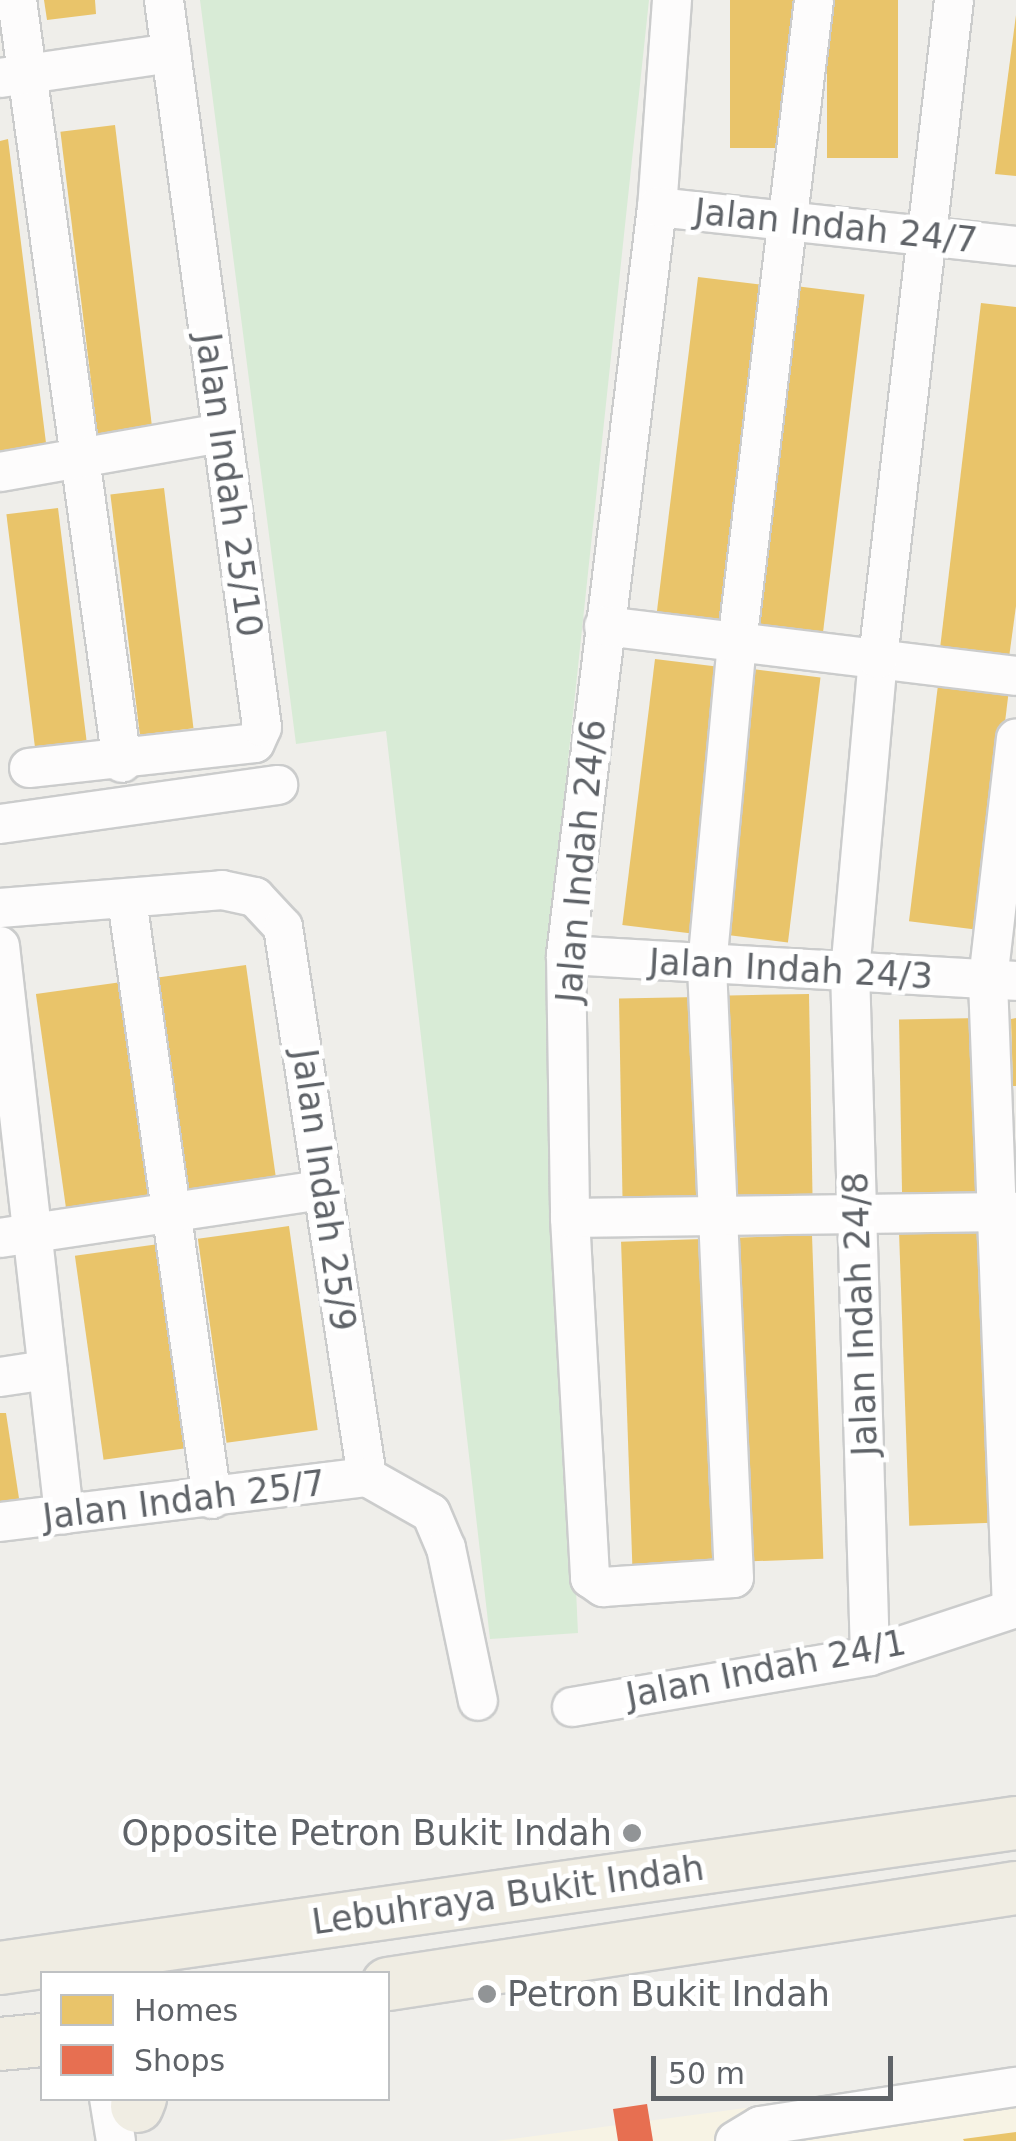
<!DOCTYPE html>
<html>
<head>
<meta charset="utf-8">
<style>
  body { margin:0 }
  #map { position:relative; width:1016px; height:2141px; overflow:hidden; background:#efeeea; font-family:"DejaVu Sans",sans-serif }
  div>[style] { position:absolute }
  .commercial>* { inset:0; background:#f7f3e4 }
  .green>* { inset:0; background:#d8ebd6 }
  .homes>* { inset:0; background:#e9c46a; transform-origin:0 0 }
  .shops>* { inset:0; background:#e76f51 }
  .roads { filter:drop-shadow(2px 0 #cbcccc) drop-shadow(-2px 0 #cbcccc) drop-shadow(0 2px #cbcccc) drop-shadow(0 -2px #cbcccc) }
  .minor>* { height:38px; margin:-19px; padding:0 19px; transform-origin:19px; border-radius:19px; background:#fdfcfc }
  .highway>* { height:52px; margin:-26px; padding:0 26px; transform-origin:26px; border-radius:26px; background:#f0ede3 }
  .dots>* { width:28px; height:28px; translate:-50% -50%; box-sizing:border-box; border:5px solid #fff; border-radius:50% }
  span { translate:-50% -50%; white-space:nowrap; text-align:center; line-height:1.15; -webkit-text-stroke:10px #fff; paint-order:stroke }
  .street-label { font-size:35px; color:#5f6368 }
  .poi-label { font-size:35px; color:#5f6368 }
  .right { translate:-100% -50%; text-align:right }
  .left { translate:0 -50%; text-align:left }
  .legend { position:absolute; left:40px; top:1971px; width:350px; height:130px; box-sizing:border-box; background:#fff; border:2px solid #bfc1c3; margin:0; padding:12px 18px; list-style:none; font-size:30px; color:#5f6368 }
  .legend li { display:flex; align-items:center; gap:20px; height:50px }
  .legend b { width:50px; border:2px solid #bfc1c3 }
  .scale { position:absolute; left:651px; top:2056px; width:242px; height:45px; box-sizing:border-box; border:5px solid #5f6368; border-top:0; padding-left:12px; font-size:30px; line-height:35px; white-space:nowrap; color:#5f6368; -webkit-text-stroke:8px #fff; paint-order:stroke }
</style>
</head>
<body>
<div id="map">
  <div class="commercial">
    <i style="clip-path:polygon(1016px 2070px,1016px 2141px,496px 2141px,753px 2107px)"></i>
  </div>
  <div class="green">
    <i style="clip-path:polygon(200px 0,649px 0,547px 958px,578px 1633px,490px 1639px,386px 731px,296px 744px)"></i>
  </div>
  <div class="homes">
    <i style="clip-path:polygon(44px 0,95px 0,96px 14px,47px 20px)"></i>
    <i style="left:730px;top:0;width:70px;height:148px"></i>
    <i style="left:827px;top:0;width:71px;height:158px"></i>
    <i style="clip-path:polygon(1016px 15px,1016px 176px,995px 174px)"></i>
    <i style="left:115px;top:125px;width:322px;height:55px;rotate:83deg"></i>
    <i style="clip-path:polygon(8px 139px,48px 459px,0 466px,0 141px)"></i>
    <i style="left:698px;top:277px;width:70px;height:355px;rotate:7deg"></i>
    <i style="left:795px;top:286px;width:70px;height:356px;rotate:7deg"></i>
    <i style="clip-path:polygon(981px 303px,1016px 307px,1016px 606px,1008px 665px,939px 657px)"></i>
    <i style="left:164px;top:488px;width:242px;height:54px;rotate:83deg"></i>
    <i style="left:58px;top:508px;width:240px;height:52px;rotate:83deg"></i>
    <i style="left:655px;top:659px;width:70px;height:268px;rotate:7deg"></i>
    <i style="left:752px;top:669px;width:69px;height:267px;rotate:7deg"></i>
    <i style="left:938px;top:685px;width:71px;height:238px;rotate:7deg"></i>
    <i style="left:246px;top:965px;width:231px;height:89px;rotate:82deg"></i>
    <i style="left:129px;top:981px;width:232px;height:94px;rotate:82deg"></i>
    <i style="left:809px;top:994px;width:207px;height:80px;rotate:89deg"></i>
    <i style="left:699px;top:997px;width:206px;height:80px;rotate:89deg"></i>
    <i style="left:980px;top:1018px;width:176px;height:81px;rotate:89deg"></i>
    <i style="clip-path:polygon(1016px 1018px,1016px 1086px,1013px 1086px,1011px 1019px)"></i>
    <i style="left:289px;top:1226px;width:206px;height:92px;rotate:82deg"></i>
    <i style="left:982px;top:1230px;width:293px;height:83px;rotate:88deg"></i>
    <i style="left:812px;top:1235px;width:324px;height:83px;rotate:88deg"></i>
    <i style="left:703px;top:1239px;width:323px;height:82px;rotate:88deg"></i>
    <i style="left:166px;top:1243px;width:206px;height:92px;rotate:82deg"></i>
    <i style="clip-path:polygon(0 1413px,6px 1413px,20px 1505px,0 1507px)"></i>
    <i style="clip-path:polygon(1016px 2132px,1016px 2141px,964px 2141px,963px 2139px)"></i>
  </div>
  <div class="shops">
    <i style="clip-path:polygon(647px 2104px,653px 2141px,618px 2141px,613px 2109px)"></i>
  </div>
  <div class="roads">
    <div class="minor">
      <i style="left:17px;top:0;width:770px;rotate:82.16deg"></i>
      <i style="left:672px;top:0;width:208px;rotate:94.1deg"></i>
      <i style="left:657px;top:207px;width:754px;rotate:96.94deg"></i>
      <i style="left:566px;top:955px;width:263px;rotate:89.1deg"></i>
      <i style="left:570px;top:1218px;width:361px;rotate:86.8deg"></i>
      <i style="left:590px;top:1578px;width:16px;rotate:35deg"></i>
      <i style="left:603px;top:1587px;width:131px;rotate:-3.9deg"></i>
      <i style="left:734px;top:1578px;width:613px;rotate:-92.53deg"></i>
      <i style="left:707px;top:966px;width:324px;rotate:-84.7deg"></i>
      <i style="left:737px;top:643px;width:648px;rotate:-83.17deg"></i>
      <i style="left:0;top:78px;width:173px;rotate:-8.3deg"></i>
      <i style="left:657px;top:207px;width:361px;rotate:6.2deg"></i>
      <i style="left:0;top:472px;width:225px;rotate:-10deg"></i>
      <i style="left:604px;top:626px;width:415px;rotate:6.9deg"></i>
      <i style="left:29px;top:768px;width:227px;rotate:-6.3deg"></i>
      <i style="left:255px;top:743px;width:17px;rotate:-66deg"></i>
      <i style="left:262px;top:727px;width:734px;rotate:-97.68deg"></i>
      <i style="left:0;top:824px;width:281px;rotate:-8deg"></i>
      <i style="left:127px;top:900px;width:605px;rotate:81.92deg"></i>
      <i style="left:0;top:908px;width:223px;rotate:-4.6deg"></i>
      <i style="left:222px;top:890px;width:34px;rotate:12deg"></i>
      <i style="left:255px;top:897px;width:41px;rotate:47deg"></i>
      <i style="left:283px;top:927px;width:556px;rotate:81.32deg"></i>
      <i style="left:0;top:946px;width:572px;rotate:83.57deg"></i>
      <i style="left:566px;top:955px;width:451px;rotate:3.3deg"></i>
      <i style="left:570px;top:1218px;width:446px;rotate:-0.8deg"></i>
      <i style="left:0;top:1238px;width:325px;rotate:-8.5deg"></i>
      <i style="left:0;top:1377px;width:48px;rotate:-8.5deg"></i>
      <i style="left:367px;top:1477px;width:73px;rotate:29.4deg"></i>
      <i style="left:431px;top:1513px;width:38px;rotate:67deg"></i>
      <i style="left:446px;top:1548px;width:156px;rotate:78.2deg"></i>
      <i style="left:0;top:1522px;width:370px;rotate:-7deg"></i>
      <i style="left:1012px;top:1609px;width:629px;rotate:-92.19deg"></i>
      <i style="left:988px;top:980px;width:243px;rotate:-83.4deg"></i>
      <i style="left:870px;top:1656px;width:684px;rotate:-91.67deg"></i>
      <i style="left:850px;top:972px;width:314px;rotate:-84.9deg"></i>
      <i style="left:878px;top:659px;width:663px;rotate:-83.42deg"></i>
      <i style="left:572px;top:1707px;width:302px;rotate:-9.7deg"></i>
      <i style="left:870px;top:1656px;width:154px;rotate:-18.2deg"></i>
      <i style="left:109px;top:2098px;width:44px;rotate:80.8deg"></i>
      <i style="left:735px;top:2141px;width:29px;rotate:-31deg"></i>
      <i style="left:760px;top:2126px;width:259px;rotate:-8.7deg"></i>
    </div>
    <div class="highway">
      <i style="left:0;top:1968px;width:1026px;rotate:-8.12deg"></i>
      <i style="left:388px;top:1984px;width:635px;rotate:-8.69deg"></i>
      <i style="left:0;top:2044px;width:42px;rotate:-5.4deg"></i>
      <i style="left:137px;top:2106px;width:9px;rotate:-69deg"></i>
    </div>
  </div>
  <div class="dots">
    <i style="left:632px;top:1833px;background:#919496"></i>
    <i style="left:487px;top:1994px;background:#919496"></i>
  </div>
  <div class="street-label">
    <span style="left:836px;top:226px;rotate:6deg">Jalan Indah 24/7</span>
    <span style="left:229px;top:485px;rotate:82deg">Jalan Indah 25/10</span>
    <span style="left:581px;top:861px;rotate:-85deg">Jalan Indah 24/6</span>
    <span style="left:791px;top:969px;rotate:3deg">Jalan Indah 24/3</span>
    <span style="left:324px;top:1190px;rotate:82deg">Jalan Indah 25/9</span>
    <span style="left:860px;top:1314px;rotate:-92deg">Jalan Indah 24/8</span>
    <span style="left:184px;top:1500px;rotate:-7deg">Jalan Indah 25/7</span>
    <span style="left:766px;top:1669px;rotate:-11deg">Jalan Indah 24/1</span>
    <span style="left:508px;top:1895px;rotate:-8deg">Lebuhraya Bukit Indah</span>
  </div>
  <div class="poi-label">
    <span class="right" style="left:612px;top:1833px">Opposite Petron Bukit Indah</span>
    <span class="left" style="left:507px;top:1994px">Petron Bukit Indah</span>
  </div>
  <ul class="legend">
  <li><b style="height:28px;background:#e9c46a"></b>Homes</li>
  <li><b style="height:28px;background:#e76f51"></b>Shops</li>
  </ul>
  <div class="scale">50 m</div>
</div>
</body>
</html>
